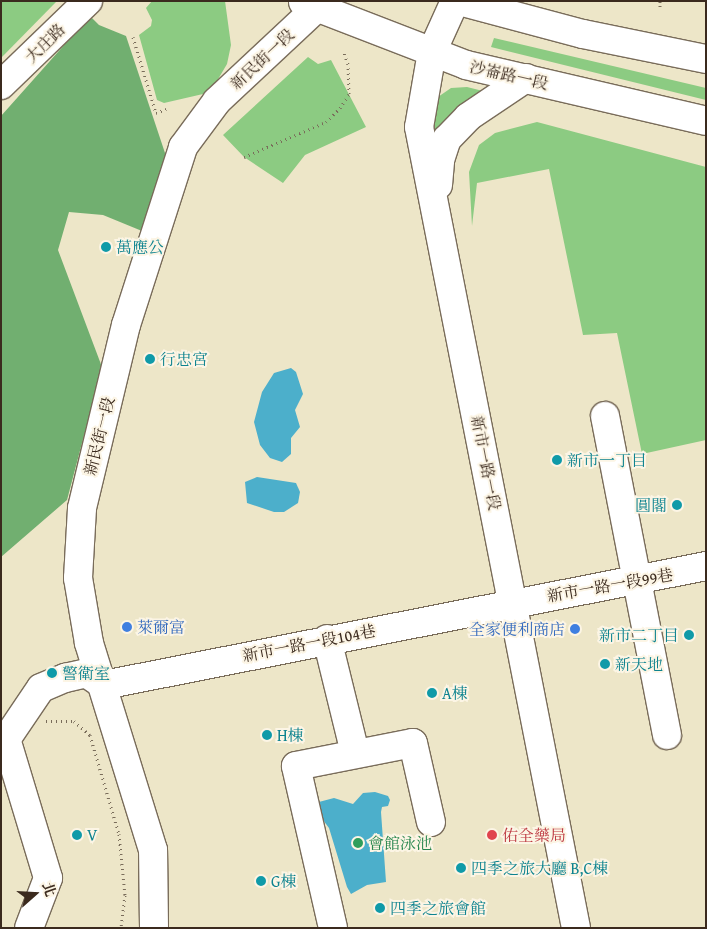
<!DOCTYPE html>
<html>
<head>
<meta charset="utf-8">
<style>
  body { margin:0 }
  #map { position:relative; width:707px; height:929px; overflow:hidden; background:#ede6c8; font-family:"Gentium Book Plus","Noto Serif TC",serif }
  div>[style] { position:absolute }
  .green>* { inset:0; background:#8ccb82 }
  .forest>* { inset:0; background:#71af70 }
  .water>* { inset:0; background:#4cafcb }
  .path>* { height:3px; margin-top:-1.5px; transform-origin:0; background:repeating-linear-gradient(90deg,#796c5a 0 1px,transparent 0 5px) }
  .roads { filter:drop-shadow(1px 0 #796c5a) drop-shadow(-1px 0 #796c5a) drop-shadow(0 1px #796c5a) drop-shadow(0 -1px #796c5a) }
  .minor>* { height:28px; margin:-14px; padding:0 14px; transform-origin:14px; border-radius:14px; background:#fff }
  .dots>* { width:14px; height:14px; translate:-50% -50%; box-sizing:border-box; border:2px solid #fcf5e5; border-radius:50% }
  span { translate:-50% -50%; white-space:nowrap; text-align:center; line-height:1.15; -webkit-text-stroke:4px #fcf5e5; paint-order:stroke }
  .street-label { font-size:16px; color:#3b2a1e }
  .culture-label { font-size:16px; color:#0d838f }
  .left { translate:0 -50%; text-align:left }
  .right { translate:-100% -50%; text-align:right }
  .shop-label { font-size:16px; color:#366cbe }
  .health-label { font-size:16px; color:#be3a42 }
  .leisure-label { font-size:16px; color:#27864d }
  .frame { position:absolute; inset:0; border:2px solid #3b2a1e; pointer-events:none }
  .north { position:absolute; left:10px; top:869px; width:50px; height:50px; -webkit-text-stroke:4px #fcf5e5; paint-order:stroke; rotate:71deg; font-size:14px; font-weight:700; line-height:20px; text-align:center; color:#3b2a1e }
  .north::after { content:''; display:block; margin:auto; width:18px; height:22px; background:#3b2a1e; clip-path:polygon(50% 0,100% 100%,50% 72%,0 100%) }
</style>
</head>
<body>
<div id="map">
  <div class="green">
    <i style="clip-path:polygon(1px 1px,57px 1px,1px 58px)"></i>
    <i style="clip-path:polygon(152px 1px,225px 1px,231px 45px,227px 64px,217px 81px,203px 94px,164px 103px,157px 100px,139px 35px,151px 26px,152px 20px,146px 8px)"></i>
    <i style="clip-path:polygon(494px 38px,706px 88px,706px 100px,491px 47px)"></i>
    <i style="clip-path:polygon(308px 57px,318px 64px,331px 60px,366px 127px,305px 155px,283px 183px,244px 157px,223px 135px)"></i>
    <i style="clip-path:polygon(467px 87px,483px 91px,437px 142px,432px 112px,438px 97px,451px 88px)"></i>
    <i style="clip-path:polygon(537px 122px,706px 167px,706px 440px,642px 454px,617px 333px,583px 335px,549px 169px,477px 183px,472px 226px,469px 172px,479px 145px,495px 133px)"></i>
  </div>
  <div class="forest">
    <i style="clip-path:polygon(90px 16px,99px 25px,126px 36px,167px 159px,142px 231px,103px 215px,69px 212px,58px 250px,102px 367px,67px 500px,1px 557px,1px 116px)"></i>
  </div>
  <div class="water">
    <i style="clip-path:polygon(291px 368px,296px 372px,303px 394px,295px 410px,300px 427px,291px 438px,291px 454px,282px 462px,270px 458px,260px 445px,254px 422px,262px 392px,274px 373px)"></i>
    <i style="clip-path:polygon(257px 477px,296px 483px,300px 492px,298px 503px,284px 512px,274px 512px,247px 503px,245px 482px)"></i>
    <i style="clip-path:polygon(375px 792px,388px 796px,390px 800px,388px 806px,382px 807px,381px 812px,386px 882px,367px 885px,351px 894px,347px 887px,329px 828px,323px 820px,314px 818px,315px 803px,334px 798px,353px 804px,363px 793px)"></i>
  </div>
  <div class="path">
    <i style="left:660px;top:7px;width:6px;rotate:-90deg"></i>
    <i style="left:133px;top:37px;width:79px;rotate:73.2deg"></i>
    <i style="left:156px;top:113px;width:11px;rotate:-22deg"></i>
    <i style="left:244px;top:157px;width:89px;rotate:-23.1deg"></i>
    <i style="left:326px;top:122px;width:20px;rotate:-45deg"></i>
    <i style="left:340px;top:108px;width:17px;rotate:-57deg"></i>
    <i style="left:349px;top:94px;width:30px;rotate:-92deg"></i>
    <i style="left:348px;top:64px;width:12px;rotate:-110deg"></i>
    <i style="left:46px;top:721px;width:28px"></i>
    <i style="left:74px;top:721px;width:21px;rotate:41deg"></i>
    <i style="left:90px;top:735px;width:103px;rotate:73.7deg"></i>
    <i style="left:119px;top:834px;width:61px;rotate:84.4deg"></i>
    <i style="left:125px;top:895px;width:33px;rotate:97deg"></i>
  </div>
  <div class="roads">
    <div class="minor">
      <i style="left:455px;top:1px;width:56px;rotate:114.3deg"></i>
      <i style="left:432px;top:52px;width:76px;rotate:99.8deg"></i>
      <i style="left:419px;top:127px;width:816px;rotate:78.91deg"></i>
      <i style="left:459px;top:1px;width:128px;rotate:14.9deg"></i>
      <i style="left:583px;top:34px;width:126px;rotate:11.5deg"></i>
      <i style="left:303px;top:2px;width:175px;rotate:21.1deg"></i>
      <i style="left:466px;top:65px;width:246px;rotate:13.1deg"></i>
      <i style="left:1px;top:85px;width:121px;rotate:-44deg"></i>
      <i style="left:438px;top:185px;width:25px;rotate:-85deg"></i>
      <i style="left:440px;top:160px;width:22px;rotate:-72deg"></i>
      <i style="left:447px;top:139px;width:30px;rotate:-46deg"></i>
      <i style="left:468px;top:117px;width:70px;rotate:-33.9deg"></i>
      <i style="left:605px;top:416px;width:325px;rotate:79deg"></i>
      <i style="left:327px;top:639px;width:117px;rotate:76.2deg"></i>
      <i style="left:7px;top:742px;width:142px;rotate:73.2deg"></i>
      <i style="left:48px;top:878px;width:53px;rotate:110.8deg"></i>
      <i style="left:1px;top:747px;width:71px;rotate:-55.9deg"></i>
      <i style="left:41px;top:688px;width:26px;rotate:-23deg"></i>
      <i style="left:65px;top:678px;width:22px;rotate:-13deg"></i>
      <i style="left:86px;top:673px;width:22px;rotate:34deg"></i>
      <i style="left:104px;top:685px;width:614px;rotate:-11.18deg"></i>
      <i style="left:154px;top:928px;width:78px;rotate:-90.7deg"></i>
      <i style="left:153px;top:850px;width:217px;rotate:-107.2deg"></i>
      <i style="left:89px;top:643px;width:66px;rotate:-99.6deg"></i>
      <i style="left:78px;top:578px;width:70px;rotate:-86.7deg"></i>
      <i style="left:82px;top:508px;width:188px;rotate:-76.5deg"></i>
      <i style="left:126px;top:325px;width:187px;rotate:-72.2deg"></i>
      <i style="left:183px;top:147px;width:57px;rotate:-53.5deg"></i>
      <i style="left:217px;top:101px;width:146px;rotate:-43.1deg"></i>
      <i style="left:333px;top:928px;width:166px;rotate:-102.9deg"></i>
      <i style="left:296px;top:766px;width:119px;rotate:-11.1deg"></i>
      <i style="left:413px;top:743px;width:81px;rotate:77.2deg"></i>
    </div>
  </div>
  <div class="dots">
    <i style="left:106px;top:247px;background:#0f9aa8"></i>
    <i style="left:150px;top:359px;background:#0f9aa8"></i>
    <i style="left:557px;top:460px;background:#0f9aa8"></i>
    <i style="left:677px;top:505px;background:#0f9aa8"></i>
    <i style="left:127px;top:627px;background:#3f7fe0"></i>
    <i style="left:575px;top:629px;background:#3f7fe0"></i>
    <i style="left:689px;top:635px;background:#0f9aa8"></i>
    <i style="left:605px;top:664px;background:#0f9aa8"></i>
    <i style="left:52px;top:673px;background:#0f9aa8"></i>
    <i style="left:432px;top:693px;background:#0f9aa8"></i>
    <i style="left:267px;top:735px;background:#0f9aa8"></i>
    <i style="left:77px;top:835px;background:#0f9aa8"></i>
    <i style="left:492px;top:835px;background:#e0444e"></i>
    <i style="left:358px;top:843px;background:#2e9e5b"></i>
    <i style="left:461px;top:868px;background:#0f9aa8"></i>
    <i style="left:261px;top:881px;background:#0f9aa8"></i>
    <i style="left:380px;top:908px;background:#0f9aa8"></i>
  </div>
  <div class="street-label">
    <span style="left:45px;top:43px;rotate:-44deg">大庄路</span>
    <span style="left:262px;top:59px;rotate:-43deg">新民街一段</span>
    <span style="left:509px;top:75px;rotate:13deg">沙崙路一段</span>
    <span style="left:99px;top:436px;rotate:-76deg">新民街一段</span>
    <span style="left:486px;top:463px;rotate:79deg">新市一路一段</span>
    <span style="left:610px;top:585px;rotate:-10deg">新市一路一段99巷</span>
    <span style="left:309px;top:643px;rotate:-11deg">新市一路一段104巷</span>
  </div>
  <div class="culture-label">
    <span class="left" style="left:116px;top:247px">萬應公</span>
    <span class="left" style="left:160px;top:359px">行忠宮</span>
    <span class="left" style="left:567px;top:460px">新市一丁目</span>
    <span class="right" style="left:667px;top:505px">圓閣</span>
    <span class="right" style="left:679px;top:635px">新市二丁目</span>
    <span class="left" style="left:615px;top:664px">新天地</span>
    <span class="left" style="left:62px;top:673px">警衛室</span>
    <span class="left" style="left:442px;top:693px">A棟</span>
    <span class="left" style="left:277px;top:735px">H棟</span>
    <span class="left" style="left:87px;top:835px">V</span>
    <span class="left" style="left:471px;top:868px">四季之旅大廳 B,C棟</span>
    <span class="left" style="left:271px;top:881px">G棟</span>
    <span class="left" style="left:390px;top:908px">四季之旅會館</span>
  </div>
  <div class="shop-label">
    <span class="left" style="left:137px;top:627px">萊爾富</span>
    <span class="right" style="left:565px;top:629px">全家便利商店</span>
  </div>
  <div class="health-label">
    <span class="left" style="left:502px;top:835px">佑全藥局</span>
  </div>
  <div class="leisure-label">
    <span class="left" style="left:368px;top:843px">會館泳池</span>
  </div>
  <div class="frame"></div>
  <div class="north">北</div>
</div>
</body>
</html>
